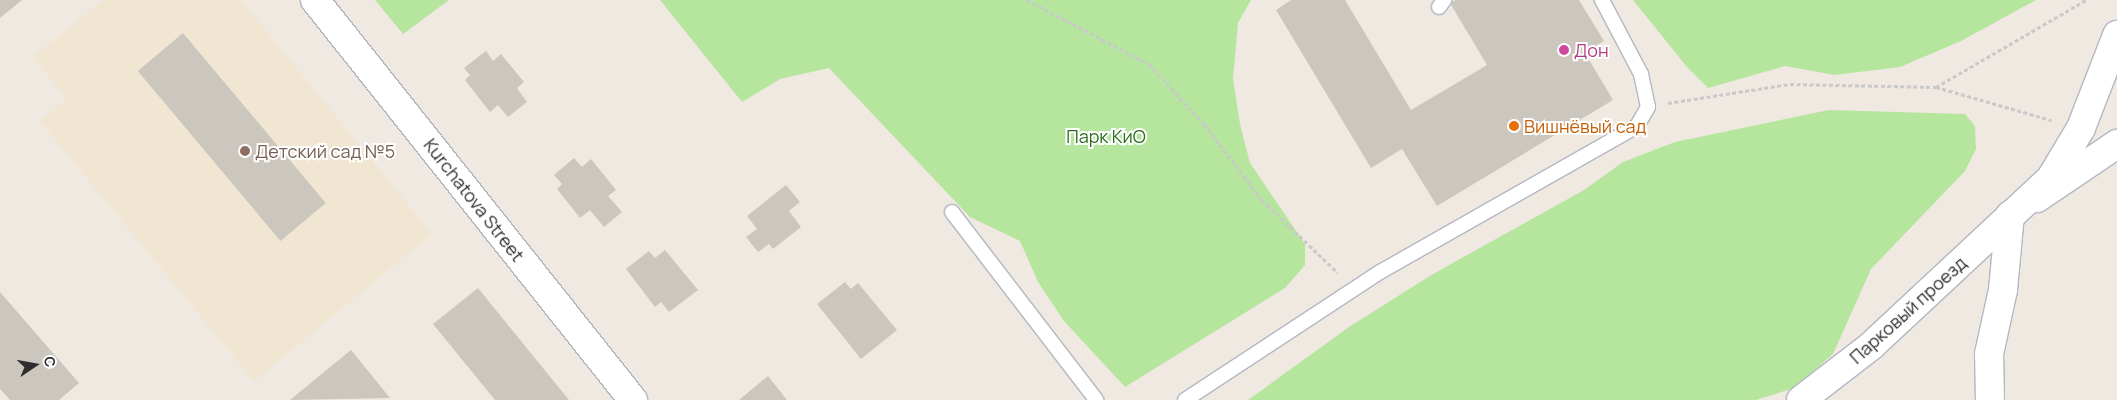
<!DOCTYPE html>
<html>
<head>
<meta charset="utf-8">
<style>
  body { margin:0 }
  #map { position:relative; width:2117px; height:400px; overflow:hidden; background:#efe9e1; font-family:Manrope,sans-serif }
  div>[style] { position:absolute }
  .education>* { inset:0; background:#f0e6d1 }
  .green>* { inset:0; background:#b6e59e }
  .building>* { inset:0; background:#cbc7bf; transform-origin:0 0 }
  .path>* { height:3px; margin-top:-1.5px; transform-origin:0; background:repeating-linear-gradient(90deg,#c9c9c9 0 4px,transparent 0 6.5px) }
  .roads { filter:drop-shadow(1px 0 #b4b7c1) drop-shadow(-1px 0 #b4b7c1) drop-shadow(0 1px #b4b7c1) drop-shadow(0 -1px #b4b7c1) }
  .lane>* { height:14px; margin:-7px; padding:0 7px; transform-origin:7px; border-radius:7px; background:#fff }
  .street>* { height:28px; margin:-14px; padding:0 14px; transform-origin:14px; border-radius:14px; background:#fff }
  .secondary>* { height:28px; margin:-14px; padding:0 14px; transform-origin:14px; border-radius:14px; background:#fff }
  .dots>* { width:14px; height:14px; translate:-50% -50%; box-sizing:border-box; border:2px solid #fff; border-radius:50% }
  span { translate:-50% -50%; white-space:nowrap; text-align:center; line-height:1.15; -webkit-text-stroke:4px #fff; paint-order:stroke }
  .hotel-label { font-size:18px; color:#b23c85 }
  .left { translate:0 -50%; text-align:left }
  .food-label { font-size:18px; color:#c56008 }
  .park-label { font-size:18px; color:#2c6e1b }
  .education-label { font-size:18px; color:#785e54 }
  .street-label { font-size:18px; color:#2e2e2e }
  .north { position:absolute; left:10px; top:340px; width:50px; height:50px; -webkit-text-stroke:4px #fff; paint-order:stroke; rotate:78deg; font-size:14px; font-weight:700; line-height:20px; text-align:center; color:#2e2e2e }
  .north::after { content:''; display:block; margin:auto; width:18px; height:22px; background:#2e2e2e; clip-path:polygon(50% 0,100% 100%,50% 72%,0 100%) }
</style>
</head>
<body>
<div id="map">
  <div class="education">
    <i style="clip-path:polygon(103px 0,241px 0,432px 234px,254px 381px,40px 121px,67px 99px,33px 57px)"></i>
  </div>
  <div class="green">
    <i style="clip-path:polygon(375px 0,449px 0,403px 34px)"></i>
    <i style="clip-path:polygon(660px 0,1251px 0,1238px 23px,1233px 79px,1240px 124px,1250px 163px,1305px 244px,1305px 265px,1285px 288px,1125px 387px,1064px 321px,1038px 282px,1020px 241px,970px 217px,829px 68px,780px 79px,742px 102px)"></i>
    <i style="clip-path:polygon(1633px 0,2036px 0,1961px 41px,1900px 67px,1834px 75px,1785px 66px,1708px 88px,1687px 67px)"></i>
    <i style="clip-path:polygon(1829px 110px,1965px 114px,1975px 126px,1976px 149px,1965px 171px,1871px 269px,1833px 354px,1794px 388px,1756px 400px,1248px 400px,1349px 327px,1433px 274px,1584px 190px,1623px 162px,1675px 142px)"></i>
  </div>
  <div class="building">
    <i style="clip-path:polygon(0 0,22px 0,0 18px)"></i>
    <i style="clip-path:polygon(1291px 0,1345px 0,1411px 110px,1487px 65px,1450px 3px,1456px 0,1579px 0,1604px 41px,1585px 53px,1613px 100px,1437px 206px,1402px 149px,1371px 168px,1276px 10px)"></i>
    <i style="left:183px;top:33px;width:222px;height:59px;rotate:50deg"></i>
    <i style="clip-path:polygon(486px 51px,493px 61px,501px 54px,524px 82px,517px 88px,527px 102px,508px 117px,498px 105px,490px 112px,465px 80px,470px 75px,464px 68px)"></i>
    <i style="clip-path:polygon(574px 158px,582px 167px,591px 159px,616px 190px,608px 196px,622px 212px,604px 227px,590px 210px,580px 218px,557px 189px,562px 184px,554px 175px)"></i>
    <i style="clip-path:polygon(786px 185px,800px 202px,789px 211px,801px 227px,773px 249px,769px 244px,758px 252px,746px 237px,757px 229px,747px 216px)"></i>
    <i style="clip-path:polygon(665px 250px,698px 290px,669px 312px,661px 302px,655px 307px,626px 269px,649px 251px,655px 258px)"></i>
    <i style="clip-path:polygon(845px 282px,851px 289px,858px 283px,897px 330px,861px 359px,817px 304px)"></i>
    <i style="clip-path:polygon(478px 288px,569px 400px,495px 400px,433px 324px)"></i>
    <i style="clip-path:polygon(0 292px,79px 383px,59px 400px,10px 400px,0 389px)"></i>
    <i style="clip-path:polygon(351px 350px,390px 398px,290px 400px)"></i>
    <i style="clip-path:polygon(768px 376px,787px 400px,739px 400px)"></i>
  </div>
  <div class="path">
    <i style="left:1027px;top:0;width:138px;rotate:27.7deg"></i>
    <i style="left:1149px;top:64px;width:81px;rotate:47.5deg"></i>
    <i style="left:1204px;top:124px;width:96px;rotate:52.7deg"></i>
    <i style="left:1262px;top:200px;width:105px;rotate:43.8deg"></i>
    <i style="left:1936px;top:87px;width:120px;rotate:16deg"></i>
    <i style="left:1668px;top:103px;width:123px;rotate:-8.9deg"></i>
    <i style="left:1790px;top:84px;width:146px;rotate:1.2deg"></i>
    <i style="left:1936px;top:87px;width:173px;rotate:-30.1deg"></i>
  </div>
  <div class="roads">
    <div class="lane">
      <i style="left:1439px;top:7px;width:9px;rotate:-54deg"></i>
      <i style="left:952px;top:212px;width:237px;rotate:52.5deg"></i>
      <i style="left:1185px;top:400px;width:233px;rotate:-33.3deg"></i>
      <i style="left:1380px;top:272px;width:296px;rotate:-29.6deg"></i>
      <i style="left:1637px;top:126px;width:22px;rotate:-60deg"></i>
      <i style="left:1648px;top:107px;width:34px;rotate:-102deg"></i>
      <i style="left:1641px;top:74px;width:84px;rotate:-117.8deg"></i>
    </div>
    <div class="street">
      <i style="left:2037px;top:198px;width:97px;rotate:-34deg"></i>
    </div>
    <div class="secondary">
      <i style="left:315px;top:0;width:511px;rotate:51.52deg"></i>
      <i style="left:1801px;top:400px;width:88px;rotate:-37.6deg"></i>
      <i style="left:1871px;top:346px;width:246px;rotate:-43deg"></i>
      <i style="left:2051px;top:178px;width:58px;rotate:-59deg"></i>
      <i style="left:2081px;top:128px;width:100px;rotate:-68.8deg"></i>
      <i style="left:1990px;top:400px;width:46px;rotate:-91.2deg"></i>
      <i style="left:1989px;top:354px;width:66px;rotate:-77.7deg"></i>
      <i style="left:2003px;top:290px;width:75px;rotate:-84.7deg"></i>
    </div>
  </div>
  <div class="dots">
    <i style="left:1564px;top:50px;background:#d1479c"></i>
    <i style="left:1514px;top:126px;background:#e8710a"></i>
    <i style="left:245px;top:151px;background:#8d6e63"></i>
  </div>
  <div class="hotel-label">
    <span class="left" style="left:1574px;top:50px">Дон</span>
  </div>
  <div class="food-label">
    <span class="left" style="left:1524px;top:126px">Вишнёвый сад</span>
  </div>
  <div class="park-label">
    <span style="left:1106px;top:136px">Парк КиО</span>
  </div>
  <div class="education-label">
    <span class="left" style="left:255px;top:151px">Детский сад №5</span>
  </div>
  <div class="street-label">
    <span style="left:474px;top:200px;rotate:52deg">Kurchatova Street</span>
    <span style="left:1908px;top:310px;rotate:-42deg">Парковый проезд</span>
  </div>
  <div class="north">С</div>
</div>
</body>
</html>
